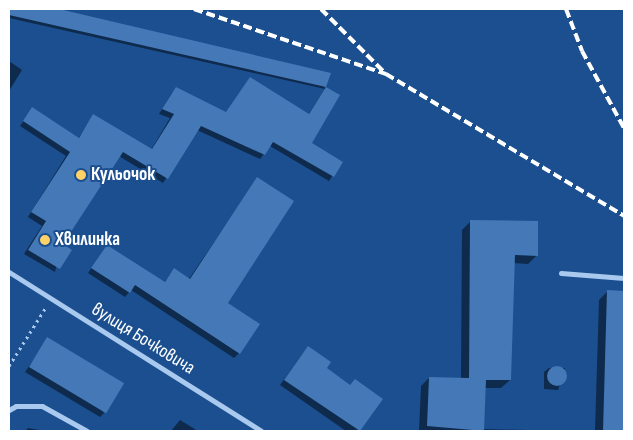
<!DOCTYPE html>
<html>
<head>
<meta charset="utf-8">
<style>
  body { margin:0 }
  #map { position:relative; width:633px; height:440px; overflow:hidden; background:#1b4f8f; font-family:"Sofia Sans Condensed",sans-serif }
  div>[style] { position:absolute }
  .shadow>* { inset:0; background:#0007 }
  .building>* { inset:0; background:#4478b7; transform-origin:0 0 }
  .round { border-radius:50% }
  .path>* { height:3px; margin-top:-1.5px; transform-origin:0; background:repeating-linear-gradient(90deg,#a9c9ee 0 2.5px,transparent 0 6.5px) }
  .street>* { height:5px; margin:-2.5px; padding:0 2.5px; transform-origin:2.5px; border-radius:2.5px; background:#a9c9ee }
  .rail>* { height:4px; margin-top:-2px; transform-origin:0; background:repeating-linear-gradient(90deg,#fff 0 9px,transparent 0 13px) }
  .dots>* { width:14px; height:14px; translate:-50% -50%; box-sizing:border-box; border:2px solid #1b4f8f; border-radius:50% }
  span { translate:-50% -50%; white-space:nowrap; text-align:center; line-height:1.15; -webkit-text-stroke:4px #1b4f8f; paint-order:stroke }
  .poi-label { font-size:19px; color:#fff; font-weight:700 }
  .left { translate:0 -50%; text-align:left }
  .street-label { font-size:19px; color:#fff }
  .frame { position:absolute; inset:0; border:10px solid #fff; pointer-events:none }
</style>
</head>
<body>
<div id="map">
  <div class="shadow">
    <i style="clip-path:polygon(9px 9px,54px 9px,329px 74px,324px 87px,339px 96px,310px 144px,341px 162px,329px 181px,270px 146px,260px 159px,197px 130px,163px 183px,119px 156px,61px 244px,55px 272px,24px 254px,42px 226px,28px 217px,66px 156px,20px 126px,32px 109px,78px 139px,90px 120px,151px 150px,170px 118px,159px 114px,172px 93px,226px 113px,250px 78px,308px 115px,325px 89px,9px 18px)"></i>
    <i style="clip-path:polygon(9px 61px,22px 70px,9px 91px)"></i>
    <i style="clip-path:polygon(257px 179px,226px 303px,239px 353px,234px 358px,131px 290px,125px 297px,88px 273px,107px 246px,164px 283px,174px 269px,189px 279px)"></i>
    <i style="clip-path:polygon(470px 222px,537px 255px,528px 264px,513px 263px,510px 380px,501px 388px,484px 388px,483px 429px,565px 431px,419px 431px,421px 386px,429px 378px,461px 379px,462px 230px)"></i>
    <i style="clip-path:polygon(608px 291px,624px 292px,624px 431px,595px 431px,599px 300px)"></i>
    <i style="clip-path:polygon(48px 339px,104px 413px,100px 417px,25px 372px)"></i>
    <i style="clip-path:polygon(304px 352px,350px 386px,381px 399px,358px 431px,346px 431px,280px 385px)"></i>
    <i style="clip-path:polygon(549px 368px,565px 368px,558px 390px,544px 389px,544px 372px)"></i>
    <i style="clip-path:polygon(180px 420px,198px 431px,171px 431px)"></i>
    <i style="clip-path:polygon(28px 428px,45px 431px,25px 431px)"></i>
  </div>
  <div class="building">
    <i style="clip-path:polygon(9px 9px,59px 9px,331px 73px,326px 87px,9px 15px)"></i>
    <i style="clip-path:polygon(250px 77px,309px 114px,326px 87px,340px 95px,312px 143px,343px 162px,334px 177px,273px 142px,265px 155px,201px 126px,168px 179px,123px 152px,63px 244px,72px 250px,60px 269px,28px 250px,46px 221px,31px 212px,70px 152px,23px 121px,32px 107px,79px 138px,93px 114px,152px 149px,174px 114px,162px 109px,176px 87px,226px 112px)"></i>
    <i style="clip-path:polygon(257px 177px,294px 201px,228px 303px,260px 324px,240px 354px,135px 285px,130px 293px,91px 268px,107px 245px,165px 282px,174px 268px,190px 279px)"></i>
    <i style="clip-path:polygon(470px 220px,538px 221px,538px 256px,515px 255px,511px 380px,486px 380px,484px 431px,427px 426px,429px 377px,469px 378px)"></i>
    <i style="clip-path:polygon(607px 290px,624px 291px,624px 431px,603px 431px)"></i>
    <i style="left:47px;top:337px;width:90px;height:35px;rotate:31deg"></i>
    <i style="clip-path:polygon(308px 346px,331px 362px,327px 368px,350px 385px,355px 379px,383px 399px,360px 431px,284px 380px)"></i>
    <i class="round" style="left:547px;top:366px;width:20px;height:20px"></i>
  </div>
  <div class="path">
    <i style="left:9px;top:366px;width:70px;rotate:-57.9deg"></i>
  </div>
  <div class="street">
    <i style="left:9px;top:272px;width:298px;rotate:32.2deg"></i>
    <i style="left:561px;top:273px;width:63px;rotate:4.5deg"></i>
    <i style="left:9px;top:410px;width:8px;rotate:-30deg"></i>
    <i style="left:16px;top:406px;width:26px"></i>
    <i style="left:42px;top:406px;width:51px;rotate:29.1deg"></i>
  </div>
  <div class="rail">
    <i style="left:194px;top:9px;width:203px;rotate:18.7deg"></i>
    <i style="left:386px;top:74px;width:277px;rotate:30.8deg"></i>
    <i style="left:321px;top:9px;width:88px;rotate:45deg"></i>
    <i style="left:566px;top:9px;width:45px;rotate:69.1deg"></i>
    <i style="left:582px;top:51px;width:88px;rotate:61.4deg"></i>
  </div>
  <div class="dots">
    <i style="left:81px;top:175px;background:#ffd166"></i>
    <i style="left:45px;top:240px;background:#ffd166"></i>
  </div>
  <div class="poi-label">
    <span class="left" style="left:91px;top:175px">Кульочок</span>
    <span class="left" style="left:55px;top:240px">Хвилинка</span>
  </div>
  <div class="street-label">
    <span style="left:143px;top:339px;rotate:32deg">вулиця Бочковича</span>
  </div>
  <div class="frame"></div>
</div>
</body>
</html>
